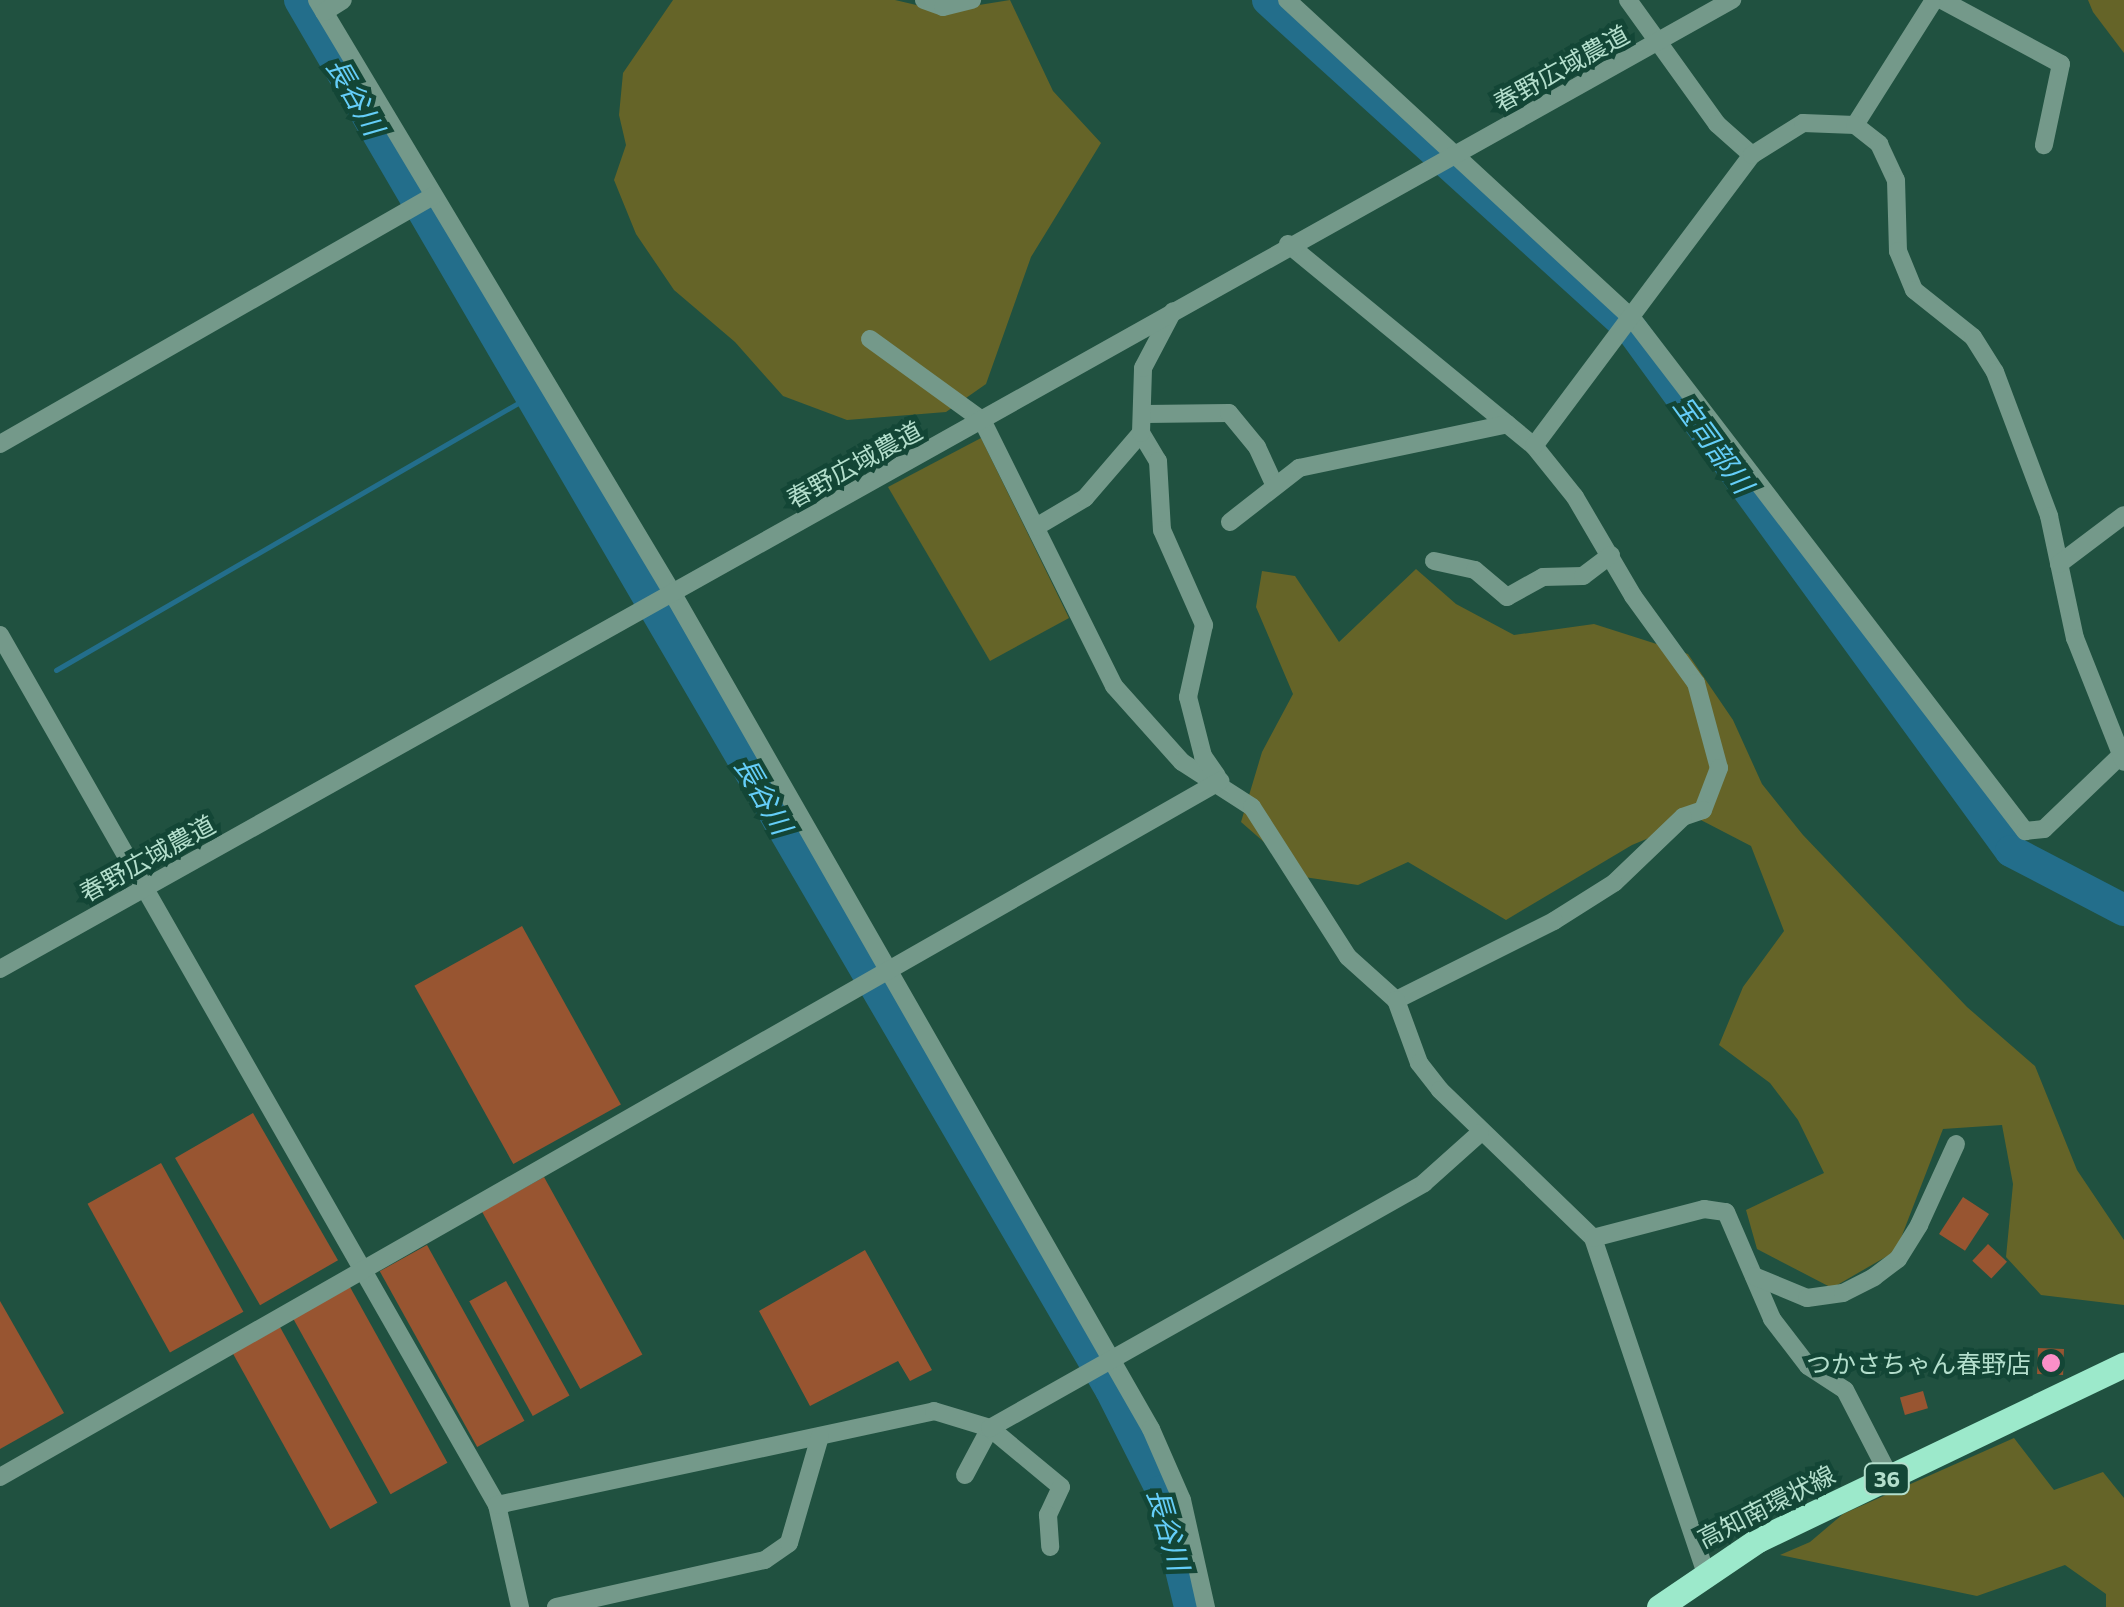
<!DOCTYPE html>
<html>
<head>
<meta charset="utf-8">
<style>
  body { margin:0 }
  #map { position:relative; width:2124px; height:1607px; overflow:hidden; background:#205140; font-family:Commissioner,"Noto Sans JP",sans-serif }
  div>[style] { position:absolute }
  .green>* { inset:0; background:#656428 }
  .stream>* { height:5px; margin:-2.5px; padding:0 2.5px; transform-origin:2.5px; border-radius:2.5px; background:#236e8b }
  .river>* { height:32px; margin:-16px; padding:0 16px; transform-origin:16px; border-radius:16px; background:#236e8b }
  .building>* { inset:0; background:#985531; transform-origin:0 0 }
  .minor>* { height:18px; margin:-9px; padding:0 9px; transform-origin:9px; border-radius:9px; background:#74998a }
  .major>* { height:25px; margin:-12.5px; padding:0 12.5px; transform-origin:12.5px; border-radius:12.5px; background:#9ce9cb }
  .dots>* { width:28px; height:28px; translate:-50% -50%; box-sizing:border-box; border:5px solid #134636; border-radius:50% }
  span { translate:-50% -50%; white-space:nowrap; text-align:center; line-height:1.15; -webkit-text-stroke:9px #134636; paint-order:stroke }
  .shield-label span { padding:2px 8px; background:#134636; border:2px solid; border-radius:8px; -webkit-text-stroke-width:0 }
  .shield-label { font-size:22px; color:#b3decc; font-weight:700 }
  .street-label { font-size:25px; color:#b3decc }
  .poi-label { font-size:25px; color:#b3decc }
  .right { translate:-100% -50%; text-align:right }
  .water-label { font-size:28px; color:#65cef9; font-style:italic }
</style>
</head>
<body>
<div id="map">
  <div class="green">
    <i style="clip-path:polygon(673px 0,895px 0,942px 11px,1010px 0,1053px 91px,1101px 143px,1031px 257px,986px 384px,946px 412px,847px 420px,783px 396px,735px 342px,674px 290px,636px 234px,614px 180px,626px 145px,619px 115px,623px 73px)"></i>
    <i style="clip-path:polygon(2088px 0,2124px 0,2124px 53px,2093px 12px)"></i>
    <i style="clip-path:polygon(981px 438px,1069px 618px,990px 661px,888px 487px)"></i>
    <i style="clip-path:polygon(1416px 569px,1456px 604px,1514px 635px,1594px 624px,1688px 654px,1733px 720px,1762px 784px,1803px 835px,1967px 1007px,2035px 1066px,2077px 1170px,2124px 1240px,2124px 1305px,2041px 1295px,2006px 1257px,2013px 1184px,2002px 1125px,1943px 1129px,1896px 1251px,1832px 1288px,1757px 1249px,1746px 1210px,1824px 1173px,1798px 1120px,1770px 1083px,1719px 1045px,1743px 987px,1784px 931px,1751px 846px,1697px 818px,1632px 845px,1506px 920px,1408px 862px,1358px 885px,1304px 877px,1241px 822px,1262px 752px,1293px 694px,1256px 607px,1262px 571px,1295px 576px,1339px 642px)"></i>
    <i style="clip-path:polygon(2014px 1438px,2054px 1490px,2103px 1472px,2124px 1498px,2124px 1607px,2106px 1607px,2106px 1594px,2065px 1565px,1977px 1596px,1780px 1555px,1810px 1542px,1843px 1514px)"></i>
  </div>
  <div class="stream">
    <i style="left:56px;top:670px;width:550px;rotate:-30.02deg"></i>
  </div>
  <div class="river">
    <i style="left:300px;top:0;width:1609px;rotate:59.74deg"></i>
    <i style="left:1111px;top:1390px;width:113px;rotate:63.2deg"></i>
    <i style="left:1162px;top:1491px;width:119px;rotate:76.4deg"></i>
    <i style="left:1268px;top:0;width:491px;rotate:42.2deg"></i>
    <i style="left:1632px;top:330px;width:644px;rotate:53.97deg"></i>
    <i style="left:2011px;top:851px;width:127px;rotate:27.6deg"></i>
  </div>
  <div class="building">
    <i style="left:522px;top:926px;width:204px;height:123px;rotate:61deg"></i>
    <i style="left:253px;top:1113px;width:170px;height:90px;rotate:60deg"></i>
    <i style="left:161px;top:1163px;width:170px;height:84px;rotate:61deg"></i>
    <i style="left:544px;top:1177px;width:203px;height:71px;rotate:61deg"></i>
    <i style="left:1963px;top:1197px;width:31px;height:44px;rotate:33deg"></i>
    <i style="left:1988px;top:1244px;width:26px;height:23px;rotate:43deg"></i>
    <i style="left:427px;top:1245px;width:201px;height:54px;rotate:61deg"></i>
    <i style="clip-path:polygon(865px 1250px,932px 1370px,910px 1381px,898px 1361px,810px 1406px,759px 1311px)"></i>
    <i style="left:506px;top:1281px;width:131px;height:42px;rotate:61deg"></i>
    <i style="left:350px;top:1287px;width:201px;height:65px;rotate:61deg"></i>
    <i style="clip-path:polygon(0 1301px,64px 1413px,0 1449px)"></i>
    <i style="left:280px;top:1327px;width:201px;height:54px;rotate:61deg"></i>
    <i style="left:2038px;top:1348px;width:26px;height:26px;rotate:2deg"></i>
    <i style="left:1923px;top:1391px;width:18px;height:24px;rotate:74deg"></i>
  </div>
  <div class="minor">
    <i style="left:317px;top:0;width:693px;rotate:59.06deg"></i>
    <i style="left:673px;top:594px;width:962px;rotate:60.21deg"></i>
    <i style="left:1151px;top:1429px;width:77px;rotate:66.4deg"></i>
    <i style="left:1182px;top:1500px;width:110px;rotate:77.4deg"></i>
    <i style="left:924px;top:0;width:20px;rotate:20deg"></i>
    <i style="left:943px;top:7px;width:30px;rotate:-14deg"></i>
    <i style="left:1287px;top:0;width:468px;rotate:42.7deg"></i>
    <i style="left:1631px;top:317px;width:648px;rotate:52.53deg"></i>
    <i style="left:2025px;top:831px;width:19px;rotate:-6deg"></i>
    <i style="left:2044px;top:829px;width:104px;rotate:-43.8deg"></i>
    <i style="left:1628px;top:0;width:153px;rotate:54.3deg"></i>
    <i style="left:1717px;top:124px;width:47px;rotate:41.5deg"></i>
    <i style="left:1942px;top:0;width:135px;rotate:28.3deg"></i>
    <i style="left:2061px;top:64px;width:83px;rotate:101.9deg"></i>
    <i style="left:324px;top:12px;width:22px;rotate:-32deg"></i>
    <i style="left:1855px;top:125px;width:148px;rotate:-57.7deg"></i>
    <i style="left:1288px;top:244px;width:318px;rotate:39.4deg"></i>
    <i style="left:1534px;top:446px;width:65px;rotate:51.2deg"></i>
    <i style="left:1575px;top:497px;width:115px;rotate:59.6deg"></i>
    <i style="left:1633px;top:596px;width:107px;rotate:54.1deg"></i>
    <i style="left:1696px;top:683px;width:88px;rotate:74.9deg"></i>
    <i style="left:1719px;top:768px;width:45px;rotate:110.9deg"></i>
    <i style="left:1703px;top:810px;width:21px;rotate:161deg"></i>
    <i style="left:1683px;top:817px;width:95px;rotate:136.3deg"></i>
    <i style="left:1614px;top:883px;width:71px;rotate:147.7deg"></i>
    <i style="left:1554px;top:921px;width:177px;rotate:153.4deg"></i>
    <i style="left:870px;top:339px;width:138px;rotate:35.9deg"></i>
    <i style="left:982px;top:420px;width:297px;rotate:63.6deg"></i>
    <i style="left:1114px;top:686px;width:102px;rotate:48.2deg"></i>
    <i style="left:1182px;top:762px;width:83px;rotate:32.7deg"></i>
    <i style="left:1252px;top:807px;width:178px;rotate:57.4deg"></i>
    <i style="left:1348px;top:957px;width:64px;rotate:41.9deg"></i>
    <i style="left:1396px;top:1000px;width:67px;rotate:69.9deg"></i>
    <i style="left:1419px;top:1063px;width:34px;rotate:52deg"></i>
    <i style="left:1440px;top:1090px;width:213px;rotate:44deg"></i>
    <i style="left:1593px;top:1238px;width:351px;rotate:71.4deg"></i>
    <i style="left:1145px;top:414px;width:84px;rotate:-0.7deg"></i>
    <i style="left:1229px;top:413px;width:44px;rotate:50.5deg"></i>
    <i style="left:1257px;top:447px;width:41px;rotate:65.3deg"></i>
    <i style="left:1141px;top:433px;width:33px;rotate:59deg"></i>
    <i style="left:1158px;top:461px;width:69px;rotate:86.7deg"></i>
    <i style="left:1162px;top:530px;width:104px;rotate:66.1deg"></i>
    <i style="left:1204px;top:625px;width:74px;rotate:102.5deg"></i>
    <i style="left:1188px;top:697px;width:61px;rotate:75.7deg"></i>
    <i style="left:1203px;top:756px;width:24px;rotate:55deg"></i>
    <i style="left:0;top:444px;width:499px;rotate:-29.8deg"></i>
    <i style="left:1534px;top:446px;width:364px;rotate:-53.2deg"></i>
    <i style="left:1752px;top:155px;width:60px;rotate:-32.1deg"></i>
    <i style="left:1803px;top:123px;width:52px;rotate:2.2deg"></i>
    <i style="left:1855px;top:125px;width:31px;rotate:38deg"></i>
    <i style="left:1879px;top:144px;width:40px;rotate:65deg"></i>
    <i style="left:1896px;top:180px;width:71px;rotate:88.4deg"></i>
    <i style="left:1898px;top:251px;width:42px;rotate:67.7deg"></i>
    <i style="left:1914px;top:290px;width:75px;rotate:38.5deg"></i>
    <i style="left:1973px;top:337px;width:41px;rotate:57.8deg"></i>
    <i style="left:1995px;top:372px;width:154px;rotate:69.4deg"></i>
    <i style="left:2049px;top:516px;width:125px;rotate:78deg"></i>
    <i style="left:2075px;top:638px;width:133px;rotate:68.4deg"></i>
    <i style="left:1230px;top:522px;width:88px;rotate:-38deg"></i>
    <i style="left:1299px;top:468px;width:213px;rotate:-11.9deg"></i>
    <i style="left:1036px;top:527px;width:57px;rotate:-30.6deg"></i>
    <i style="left:1085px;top:498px;width:86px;rotate:-49.3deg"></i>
    <i style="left:1141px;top:433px;width:65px;rotate:-88.2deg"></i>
    <i style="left:1143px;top:368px;width:64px;rotate:-62.2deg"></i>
    <i style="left:1434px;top:561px;width:42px;rotate:12.4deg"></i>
    <i style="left:1475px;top:570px;width:42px;rotate:40.2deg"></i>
    <i style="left:1507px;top:597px;width:41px;rotate:-29.1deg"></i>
    <i style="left:1543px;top:577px;width:40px;rotate:-1.4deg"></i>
    <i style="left:1583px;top:576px;width:35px;rotate:-37deg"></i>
    <i style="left:2059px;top:564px;width:81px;rotate:-37deg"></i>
    <i style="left:0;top:635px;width:1002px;rotate:60.26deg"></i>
    <i style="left:497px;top:1505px;width:105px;rotate:77.3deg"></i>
    <i style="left:0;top:969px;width:1985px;rotate:-29.23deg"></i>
    <i style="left:1593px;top:1238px;width:115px;rotate:-14.6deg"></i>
    <i style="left:1704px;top:1209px;width:22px;rotate:8deg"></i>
    <i style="left:1726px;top:1212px;width:116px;rotate:66.7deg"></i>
    <i style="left:1772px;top:1319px;width:59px;rotate:52.5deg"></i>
    <i style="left:1808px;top:1366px;width:44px;rotate:33deg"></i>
    <i style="left:1845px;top:1390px;width:98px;rotate:62.7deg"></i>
    <i style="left:1754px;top:1276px;width:57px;rotate:22.5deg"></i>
    <i style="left:1807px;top:1298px;width:36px;rotate:-8deg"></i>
    <i style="left:1843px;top:1293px;width:35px;rotate:-27deg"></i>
    <i style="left:1874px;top:1277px;width:30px;rotate:-37deg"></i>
    <i style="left:1898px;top:1259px;width:40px;rotate:-58deg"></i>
    <i style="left:1919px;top:1225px;width:89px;rotate:-65.4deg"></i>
    <i style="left:965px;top:1475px;width:53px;rotate:-62deg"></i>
    <i style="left:990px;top:1428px;width:92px;rotate:39.7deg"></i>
    <i style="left:1061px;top:1487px;width:31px;rotate:115deg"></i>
    <i style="left:1048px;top:1515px;width:32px;rotate:86deg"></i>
    <i style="left:0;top:1477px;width:1405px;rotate:-29.7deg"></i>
    <i style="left:497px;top:1505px;width:447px;rotate:-12.1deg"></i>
    <i style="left:934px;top:1411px;width:59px;rotate:16.9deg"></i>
    <i style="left:990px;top:1428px;width:498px;rotate:-29.4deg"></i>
    <i style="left:1424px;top:1183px;width:75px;rotate:-41.8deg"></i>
    <i style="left:556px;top:1607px;width:214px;rotate:-12.7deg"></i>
    <i style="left:765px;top:1560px;width:29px;rotate:-35deg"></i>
    <i style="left:789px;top:1543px;width:111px;rotate:-73.8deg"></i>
  </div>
  <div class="major">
    <i style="left:1659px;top:1607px;width:120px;rotate:-34.1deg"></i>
    <i style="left:1758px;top:1540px;width:406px;rotate:-25.6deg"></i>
  </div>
  <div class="dots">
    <i style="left:2051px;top:1363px;background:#fa8fc8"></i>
  </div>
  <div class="shield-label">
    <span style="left:1887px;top:1479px">36</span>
  </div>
  <div class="street-label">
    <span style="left:1561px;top:68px;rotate:-29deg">春野広域農道</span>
    <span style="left:854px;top:464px;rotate:-29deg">春野広域農道</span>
    <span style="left:147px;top:858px;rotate:-29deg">春野広域農道</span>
    <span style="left:1766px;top:1506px;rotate:-27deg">高知南環状線</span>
  </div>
  <div class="poi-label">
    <span class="right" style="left:2031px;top:1363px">つかさちゃん春野店</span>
  </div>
  <div class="water-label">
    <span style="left:356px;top:96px;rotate:60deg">長谷川</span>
    <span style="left:1714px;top:444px;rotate:54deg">宝司部川</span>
    <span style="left:764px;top:795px;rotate:60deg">長谷川</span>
    <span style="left:1169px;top:1529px;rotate:74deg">長谷川</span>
  </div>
</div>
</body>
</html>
